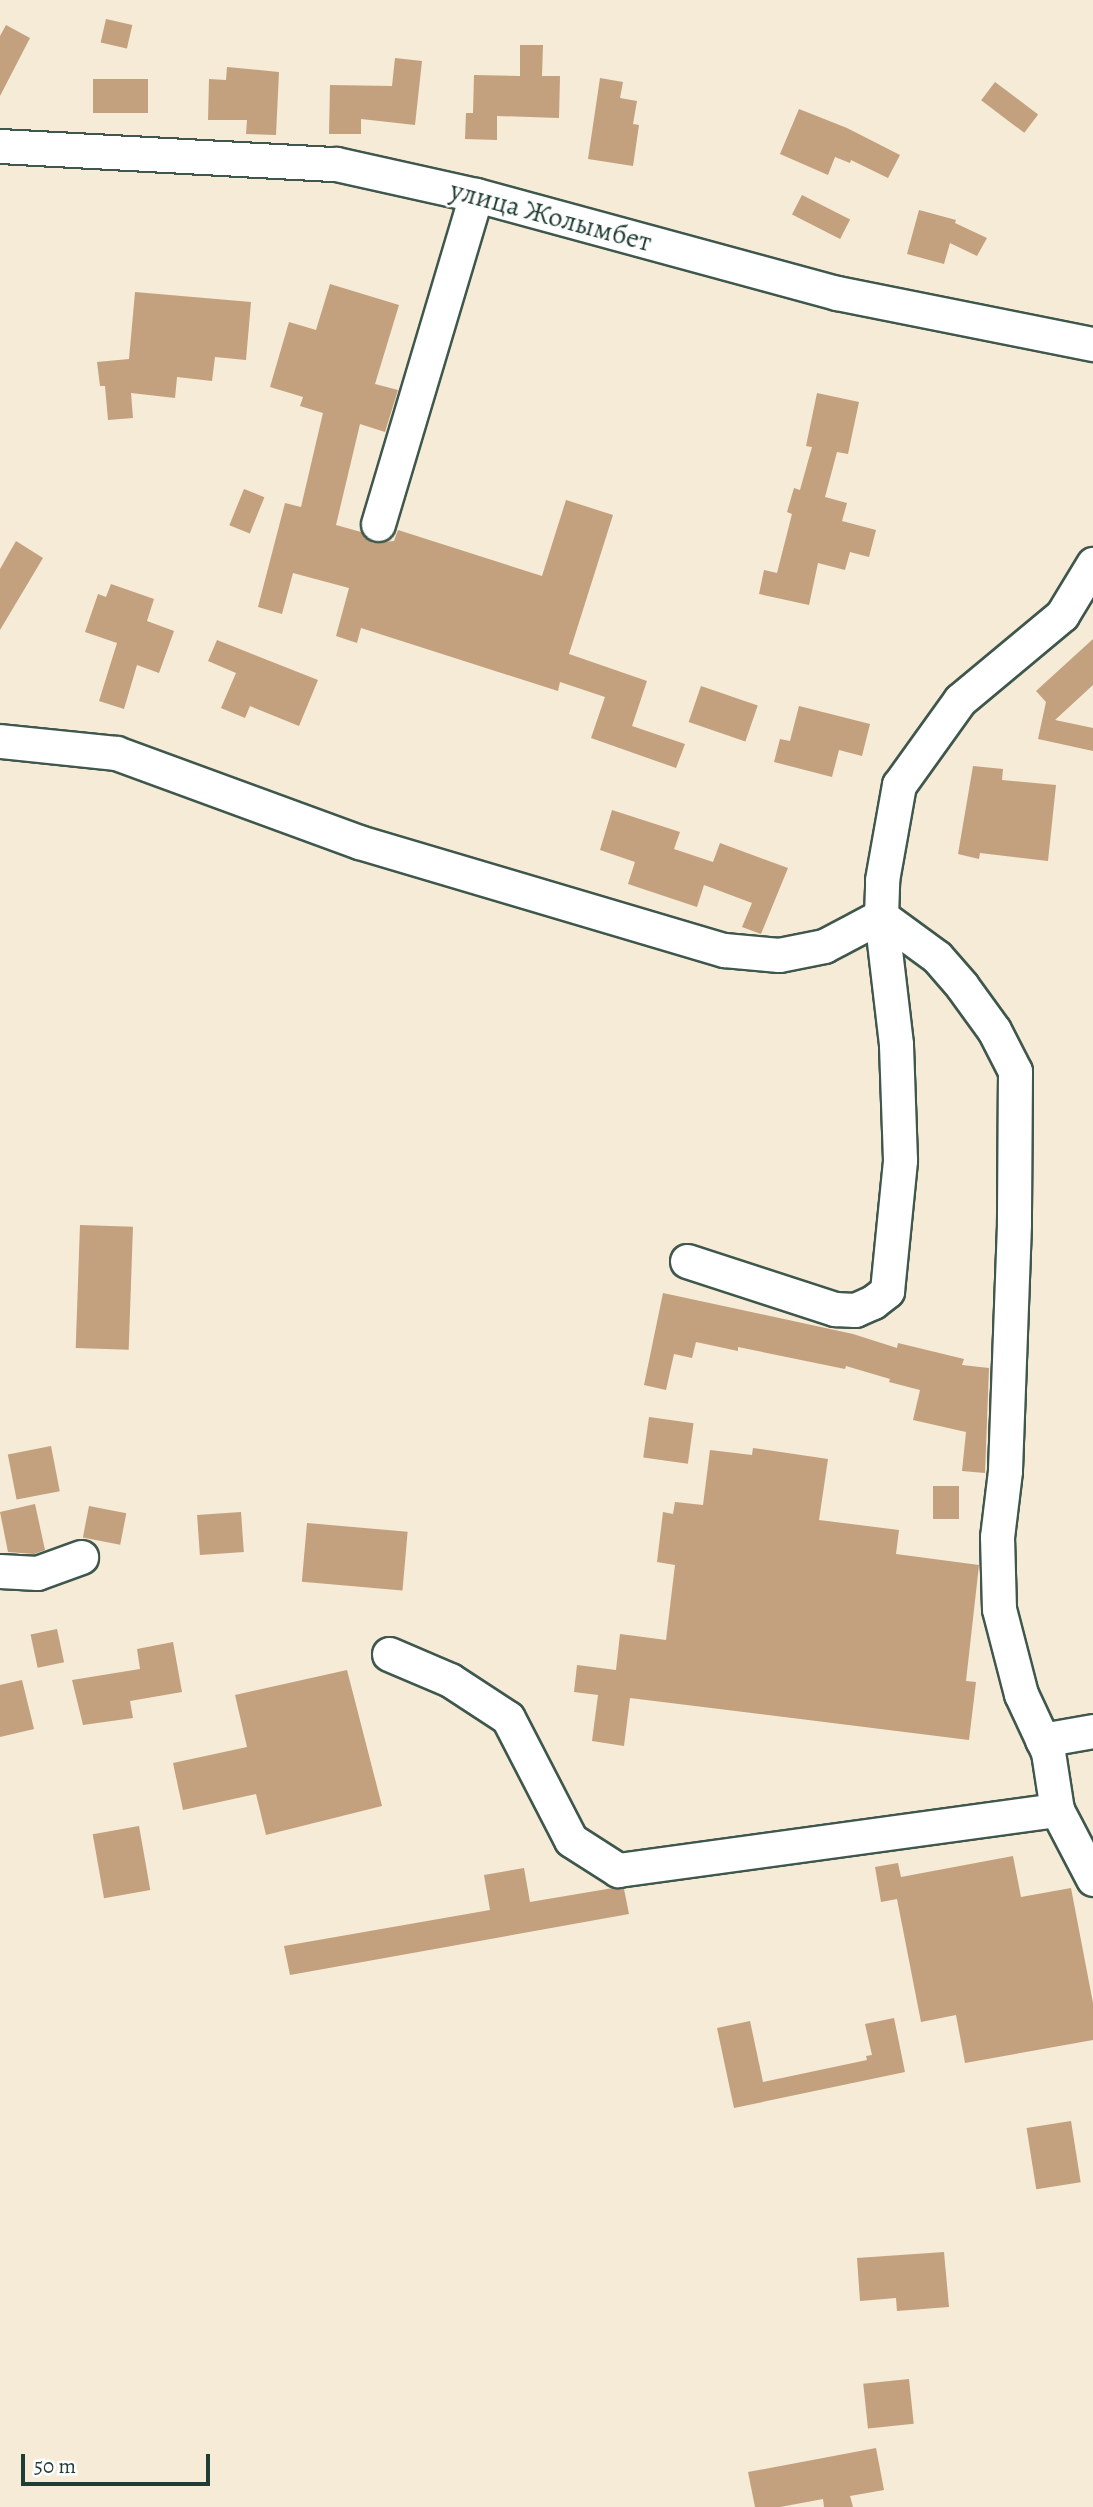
<!DOCTYPE html>
<html>
<head>
<meta charset="utf-8">
<style>
  body { margin:0 }
  #map { position:relative; width:1093px; height:2507px; overflow:hidden; background:#f5ebd6; font-family:Alegreya,serif }
  div>[style] { position:absolute }
  .building>* { inset:0; background:#c3a07e; transform-origin:0 0 }
  .roads { filter:drop-shadow(2px 0 #3f574c) drop-shadow(-2px 0 #3f574c) drop-shadow(0 2px #3f574c) drop-shadow(0 -2px #3f574c) }
  .minor>* { height:33px; margin:-16.5px; padding:0 16.5px; transform-origin:16.5px; border-radius:16.5px; background:#fff }
  span { translate:-50% -50%; white-space:nowrap; text-align:center; line-height:1.15; -webkit-text-stroke:5px #fff; paint-order:stroke }
  .street-label { font-size:28px; color:#1f3d34 }
  .scale { position:absolute; left:21px; top:2454px; width:189px; height:32px; box-sizing:border-box; border:4px solid #1f3d34; border-top:0; padding-left:9px; font-size:21px; line-height:24px; white-space:nowrap; color:#1f3d34; -webkit-text-stroke:5px #fff; paint-order:stroke }
</style>
</head>
<body>
<div id="map">
  <div class="building">
    <i style="left:106px;top:19px;width:27px;height:24px;rotate:13deg"></i>
    <i style="clip-path:polygon(6px 25px,30px 38px,0 96px,0 36px)"></i>
    <i style="clip-path:polygon(520px 45px,543px 45px,542px 76px,560px 76px,559px 118px,497px 116px,497px 140px,465px 139px,466px 113px,473px 113px,474px 75px,520px 76px)"></i>
    <i style="clip-path:polygon(395px 58px,422px 61px,415px 125px,361px 119px,361px 134px,329px 134px,330px 85px,392px 86px)"></i>
    <i style="clip-path:polygon(227px 67px,279px 72px,276px 135px,246px 134px,247px 120px,208px 120px,209px 79px,226px 80px)"></i>
    <i style="clip-path:polygon(600px 78px,623px 82px,620px 98px,637px 101px,633px 124px,639px 125px,633px 166px,588px 159px)"></i>
    <i style="left:93px;top:79px;width:55px;height:34px"></i>
    <i style="left:995px;top:82px;width:54px;height:23px;rotate:37deg"></i>
    <i style="clip-path:polygon(799px 109px,847px 128px,900px 155px,888px 178px,851px 160px,850px 163px,835px 157px,828px 175px,780px 154px)"></i>
    <i style="left:802px;top:195px;width:54px;height:22px;rotate:27deg"></i>
    <i style="clip-path:polygon(919px 210px,956px 220px,955px 223px,987px 238px,977px 256px,950px 243px,944px 264px,907px 254px)"></i>
    <i style="clip-path:polygon(330px 284px,399px 305px,375px 384px,398px 390px,385px 432px,360px 424px,336px 525px,361px 532px,373px 543px,394px 541px,398px 530px,542px 576px,566px 500px,613px 515px,569px 654px,647px 681px,632px 726px,685px 744px,676px 768px,591px 738px,605px 697px,560px 682px,558px 691px,361px 628px,357px 643px,336px 636px,349px 588px,293px 573px,282px 614px,258px 607px,285px 503px,301px 507px,323px 413px,300px 406px,303px 397px,270px 387px,289px 322px,316px 330px)"></i>
    <i style="clip-path:polygon(135px 292px,251px 302px,246px 360px,215px 357px,212px 381px,177px 377px,175px 398px,131px 393px,133px 418px,108px 420px,105px 386px,100px 386px,97px 362px,129px 359px)"></i>
    <i style="clip-path:polygon(817px 393px,859px 402px,848px 454px,837px 452px,825px 497px,847px 503px,842px 521px,876px 530px,869px 557px,850px 552px,845px 570px,818px 563px,809px 605px,759px 594px,764px 570px,777px 573px,792px 514px,787px 512px,794px 488px,800px 490px,812px 447px,806px 446px)"></i>
    <i style="left:244px;top:489px;width:22px;height:39px;rotate:22deg"></i>
    <i style="clip-path:polygon(16px 541px,43px 558px,0 630px,0 569px)"></i>
    <i style="clip-path:polygon(111px 584px,154px 599px,147px 621px,174px 631px,159px 673px,137px 665px,124px 709px,99px 701px,117px 643px,85px 632px,98px 594px,106px 597px)"></i>
    <i style="clip-path:polygon(1093px 639px,1093px 685px,1055px 720px,1093px 728px,1093px 751px,1038px 739px,1046px 702px,1036px 691px)"></i>
    <i style="clip-path:polygon(217px 640px,318px 680px,299px 726px,250px 706px,245px 718px,221px 708px,236px 673px,208px 661px)"></i>
    <i style="left:701px;top:686px;width:60px;height:38px;rotate:19deg"></i>
    <i style="clip-path:polygon(799px 706px,870px 724px,862px 756px,839px 750px,832px 777px,774px 762px,780px 739px,790px 741px)"></i>
    <i style="clip-path:polygon(973px 766px,1003px 769px,1002px 780px,1056px 785px,1048px 861px,980px 853px,979px 859px,958px 854px)"></i>
    <i style="clip-path:polygon(612px 810px,680px 832px,674px 849px,713px 862px,720px 843px,788px 868px,761px 934px,742px 927px,752px 903px,704px 885px,697px 907px,628px 884px,635px 862px,600px 850px)"></i>
    <i style="left:80px;top:1225px;width:53px;height:123px;rotate:2deg"></i>
    <i style="clip-path:polygon(663px 1293px,853px 1334px,897px 1348px,898px 1343px,964px 1359px,962px 1365px,989px 1368px,985px 1473px,962px 1471px,966px 1432px,913px 1420px,920px 1390px,889px 1382px,890px 1379px,846px 1366px,845px 1369px,738px 1347px,738px 1351px,696px 1342px,692px 1358px,674px 1354px,666px 1390px,644px 1385px)"></i>
    <i style="left:649px;top:1417px;width:45px;height:41px;rotate:8deg"></i>
    <i style="left:51px;top:1446px;width:46px;height:44px;rotate:79deg"></i>
    <i style="clip-path:polygon(753px 1448px,828px 1459px,819px 1520px,899px 1530px,896px 1554px,979px 1565px,966px 1681px,976px 1682px,969px 1740px,630px 1698px,624px 1746px,592px 1741px,598px 1695px,574px 1692px,577px 1665px,616px 1670px,620px 1634px,666px 1640px,675px 1565px,657px 1562px,663px 1512px,673px 1514px,675px 1502px,703px 1505px,710px 1450px,752px 1455px)"></i>
    <i style="left:933px;top:1486px;width:26px;height:33px"></i>
    <i style="clip-path:polygon(35px 1504px,45px 1550px,34px 1554px,8px 1552px,0 1512px)"></i>
    <i style="left:89px;top:1506px;width:38px;height:32px;rotate:11deg"></i>
    <i style="left:241px;top:1512px;width:40px;height:44px;rotate:86deg"></i>
    <i style="left:307px;top:1523px;width:101px;height:59px;rotate:5deg"></i>
    <i style="left:57px;top:1629px;width:34px;height:27px;rotate:78deg"></i>
    <i style="clip-path:polygon(173px 1642px,182px 1692px,130px 1701px,133px 1718px,83px 1725px,72px 1680px,140px 1669px,137px 1649px)"></i>
    <i style="clip-path:polygon(347px 1670px,382px 1806px,266px 1835px,256px 1794px,183px 1810px,173px 1763px,247px 1747px,235px 1695px)"></i>
    <i style="clip-path:polygon(22px 1680px,34px 1729px,0 1737px,0 1685px)"></i>
    <i style="left:139px;top:1826px;width:65px;height:47px;rotate:80deg"></i>
    <i style="clip-path:polygon(1013px 1856px,1021px 1897px,1071px 1888px,1093px 2003px,1093px 2040px,965px 2063px,956px 2015px,921px 2022px,897px 1899px,881px 1902px,875px 1867px,898px 1863px,901px 1877px)"></i>
    <i style="clip-path:polygon(524px 1868px,530px 1902px,613px 1888px,624px 1889px,629px 1914px,290px 1975px,284px 1946px,490px 1910px,484px 1875px)"></i>
    <i style="clip-path:polygon(894px 2018px,905px 2072px,734px 2108px,717px 2028px,750px 2021px,763px 2082px,867px 2060px,866px 2056px,872px 2055px,865px 2024px)"></i>
    <i style="left:1071px;top:2121px;width:62px;height:45px;rotate:81deg"></i>
    <i style="clip-path:polygon(944px 2252px,949px 2307px,897px 2311px,896px 2298px,860px 2301px,857px 2258px)"></i>
    <i style="left:909px;top:2379px;width:45px;height:46px;rotate:84deg"></i>
    <i style="clip-path:polygon(876px 2448px,884px 2490px,850px 2496px,853px 2507px,824px 2507px,823px 2499px,780px 2507px,755px 2507px,748px 2472px)"></i>
  </div>
  <div class="roads">
    <div class="minor">
      <i style="left:0;top:146px;width:336px;rotate:3.1deg"></i>
      <i style="left:336px;top:164px;width:143px;rotate:12.5deg"></i>
      <i style="left:476px;top:195px;width:374px;rotate:15.2deg"></i>
      <i style="left:837px;top:293px;width:261px;rotate:11.3deg"></i>
      <i style="left:378px;top:524px;width:343px;rotate:-73.4deg"></i>
      <i style="left:0;top:741px;width:117px;rotate:5.9deg"></i>
      <i style="left:116px;top:753px;width:259px;rotate:20.1deg"></i>
      <i style="left:359px;top:842px;width:381px;rotate:16.5deg"></i>
      <i style="left:724px;top:950px;width:55px;rotate:5.2deg"></i>
      <i style="left:779px;top:955px;width:46px;rotate:-11.3deg"></i>
      <i style="left:824px;top:946px;width:64px;rotate:-27.8deg"></i>
      <i style="left:881px;top:916px;width:36px;rotate:-88deg"></i>
      <i style="left:882px;top:880px;width:97px;rotate:-79.9deg"></i>
      <i style="left:899px;top:785px;width:105px;rotate:-54.3deg"></i>
      <i style="left:960px;top:700px;width:133px;rotate:-39.8deg"></i>
      <i style="left:1062px;top:615px;width:60px;rotate:-58.7deg"></i>
      <i style="left:881px;top:916px;width:69px;rotate:36.2deg"></i>
      <i style="left:937px;top:957px;width:38px;rotate:49deg"></i>
      <i style="left:962px;top:986px;width:54px;rotate:54deg"></i>
      <i style="left:994px;top:1030px;width:46px;rotate:62.9deg"></i>
      <i style="left:1015px;top:1071px;width:153px;rotate:90.4deg"></i>
      <i style="left:1014px;top:1224px;width:247px;rotate:92.1deg"></i>
      <i style="left:1005px;top:1471px;width:66px;rotate:96.9deg"></i>
      <i style="left:997px;top:1537px;width:72px;rotate:88.4deg"></i>
      <i style="left:999px;top:1609px;width:88px;rotate:75.5deg"></i>
      <i style="left:1021px;top:1694px;width:64px;rotate:65deg"></i>
      <i style="left:1048px;top:1752px;width:59px;rotate:81.2deg"></i>
      <i style="left:1057px;top:1810px;width:78px;rotate:62.4deg"></i>
      <i style="left:687px;top:1261px;width:156px;rotate:18deg"></i>
      <i style="left:835px;top:1309px;width:20px;rotate:3deg"></i>
      <i style="left:855px;top:1310px;width:20px;rotate:-24deg"></i>
      <i style="left:873px;top:1302px;width:18px;rotate:-38deg"></i>
      <i style="left:887px;top:1291px;width:132px;rotate:-84.3deg"></i>
      <i style="left:900px;top:1160px;width:116px;rotate:-92deg"></i>
      <i style="left:896px;top:1044px;width:129px;rotate:-96.7deg"></i>
      <i style="left:0;top:1571px;width:37px;rotate:3deg"></i>
      <i style="left:37px;top:1573px;width:47px;rotate:-20deg"></i>
      <i style="left:389px;top:1654px;width:66px;rotate:23.1deg"></i>
      <i style="left:450px;top:1680px;width:69px;rotate:33.2deg"></i>
      <i style="left:508px;top:1718px;width:137px;rotate:62.7deg"></i>
      <i style="left:571px;top:1840px;width:56px;rotate:32.6deg"></i>
      <i style="left:618px;top:1870px;width:443px;rotate:-7.8deg"></i>
      <i style="left:1042px;top:1740px;width:52px;rotate:-10deg"></i>
    </div>
  </div>
  <div class="street-label">
    <span style="left:551px;top:216px;rotate:15deg">улица Жолымбет</span>
  </div>
  <div class="scale">50 m</div>
</div>
</body>
</html>
